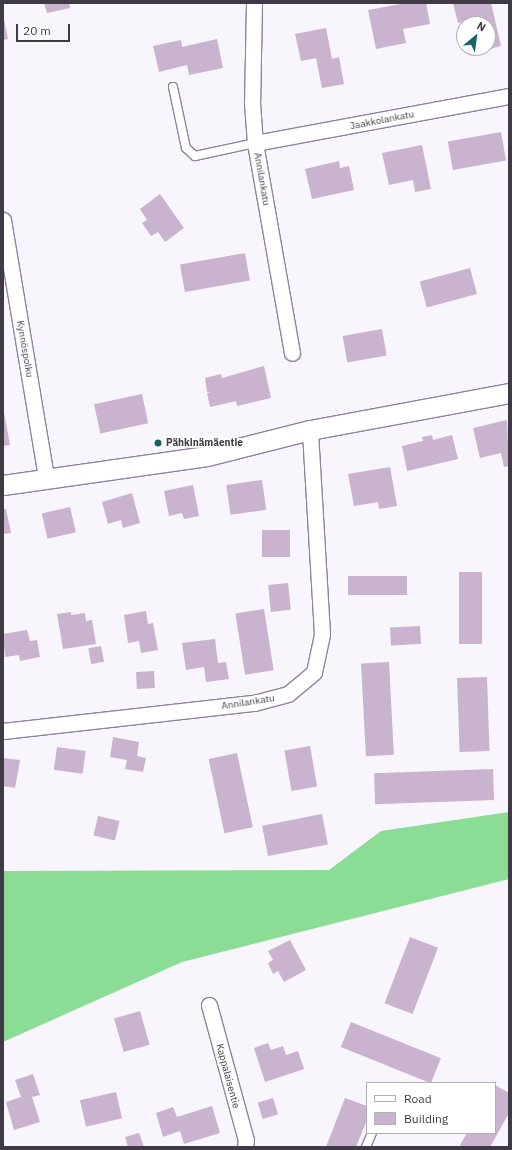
<!DOCTYPE html>
<html>
<head>
<meta charset="utf-8">
<style>
  body { margin:0 }
  #map { position:relative; width:512px; height:1150px; overflow:hidden; background:#f8f5fc; font-family:"IBM Plex Sans",sans-serif }
  div>[style] { position:absolute }
  .forest>* { inset:0; background:#8bdc95 }
  .building>* { inset:0; background:#c9b3cf; transform-origin:0 0 }
  .roads { filter:drop-shadow(1px 0 #9082a0) drop-shadow(-1px 0 #9082a0) drop-shadow(0 1px #9082a0) drop-shadow(0 -1px #9082a0) }
  .service>* { height:8px; margin:-4px; padding:0 4px; transform-origin:4px; border-radius:4px; background:#fff }
  .minor>* { height:15px; margin:-7.5px; padding:0 7.5px; transform-origin:7.5px; border-radius:7.5px; background:#fff }
  .tertiary>* { height:19px; margin:-9.5px; padding:0 9.5px; transform-origin:9.5px; border-radius:9.5px; background:#fff }
  .dots>* { width:11px; height:11px; translate:-50% -50%; box-sizing:border-box; border:2px solid #fff; border-radius:50% }
  span { translate:-50% -50%; white-space:nowrap; text-align:center; line-height:1.15; -webkit-text-stroke:3.5px #fff; paint-order:stroke }
  .street-label { font-size:10px; color:#403a46 }
  .poi-label { font-size:10px; color:#403a46; font-weight:700 }
  .left { translate:0 -50%; text-align:left }
  .frame { position:absolute; inset:0; border:4px solid #403a46; pointer-events:none }
  .legend { position:absolute; left:366px; top:1082px; width:130px; height:52px; box-sizing:border-box; background:#fff; border:1px solid #b3b0b5; margin:0; padding:5px 7px; list-style:none; font-size:12px; color:#403a46 }
  .legend li { display:flex; align-items:center; gap:8px; height:20px }
  .legend b { width:20px; border:1px solid #b3b0b5 }
  .north { position:absolute; left:456px; top:16px; width:40px; height:40px; box-sizing:border-box; background:#fff; border:1px solid #b3b0b5; border-radius:50%; rotate:29deg; font-size:11px; font-weight:700; line-height:16px; text-align:center; color:#403a46 }
  .north::after { content:''; display:block; margin:auto; width:14px; height:18px; background:#156565; clip-path:polygon(50% 0,100% 100%,50% 72%,0 100%) }
  .scale { position:absolute; left:16px; top:24px; width:54px; height:18px; box-sizing:border-box; border:2px solid #403a46; border-top:0; padding-left:5px; font-size:12px; line-height:14px; white-space:nowrap; color:#403a46; -webkit-text-stroke:3px #fff; paint-order:stroke }
</style>
</head>
<body>
<div id="map">
  <div class="forest">
    <i style="clip-path:polygon(509px 812px,509px 879px,182px 962px,3px 1042px,3px 871px,329px 870px,381px 831px)"></i>
  </div>
  <div class="building">
    <i style="clip-path:polygon(44px 3px,69px 3px,70px 8px,47px 13px)"></i>
    <i style="clip-path:polygon(406px 3px,426px 3px,430px 24px,403px 29px,406px 43px,376px 49px,368px 10px)"></i>
    <i style="clip-path:polygon(453px 3px,491px 3px,501px 46px,490px 49px,488px 24px,484px 24px,482px 17px,458px 23px)"></i>
    <i style="clip-path:polygon(3px 14px,8px 39px,3px 40px)"></i>
    <i style="clip-path:polygon(326px 28px,332px 59px,339px 57px,344px 84px,322px 88px,316px 58px,301px 61px,295px 34px)"></i>
    <i style="clip-path:polygon(217px 39px,223px 68px,189px 75px,187px 65px,159px 72px,153px 46px,181px 40px,182px 47px)"></i>
    <i style="left:501px;top:132px;width:29px;height:54px;rotate:80deg"></i>
    <i style="clip-path:polygon(422px 145px,431px 189px,415px 192px,413px 180px,389px 185px,382px 153px)"></i>
    <i style="clip-path:polygon(339px 161px,340px 168px,349px 166px,354px 190px,312px 199px,305px 169px)"></i>
    <i style="clip-path:polygon(160px 194px,184px 228px,165px 242px,158px 232px,151px 236px,142px 223px,147px 220px,140px 209px)"></i>
    <i style="left:245px;top:253px;width:28px;height:66px;rotate:80deg"></i>
    <i style="left:470px;top:268px;width:27px;height:52px;rotate:75deg"></i>
    <i style="left:382px;top:329px;width:27px;height:40px;rotate:80deg"></i>
    <i style="clip-path:polygon(264px 366px,271px 398px,237px 406px,236px 401px,210px 407px,207px 393px,211px 393px,207px 392px,205px 378px,221px 374px,222px 378px)"></i>
    <i style="left:142px;top:394px;width:30px;height:49px;rotate:78deg"></i>
    <i style="clip-path:polygon(3px 407px,10px 445px,3px 446px)"></i>
    <i style="clip-path:polygon(507px 420px,509px 466px,504px 467px,501px 453px,480px 458px,473px 428px)"></i>
    <i style="clip-path:polygon(432px 435px,433px 440px,452px 435px,458px 459px,407px 471px,402px 446px,423px 441px,422px 437px)"></i>
    <i style="clip-path:polygon(390px 467px,397px 506px,379px 509px,378px 502px,354px 506px,348px 474px)"></i>
    <i style="left:262px;top:480px;width:30px;height:36px;rotate:82deg"></i>
    <i style="clip-path:polygon(193px 485px,199px 516px,184px 519px,182px 513px,169px 516px,164px 491px)"></i>
    <i style="clip-path:polygon(132px 493px,140px 523px,123px 528px,121px 520px,108px 524px,102px 502px)"></i>
    <i style="left:70px;top:507px;width:26px;height:29px;rotate:77deg"></i>
    <i style="clip-path:polygon(3px 509px,6px 509px,11px 533px,3px 534px)"></i>
    <i style="left:262px;top:530px;width:28px;height:27px"></i>
    <i style="left:459px;top:572px;width:23px;height:72px"></i>
    <i style="left:407px;top:576px;width:19px;height:59px;rotate:90deg"></i>
    <i style="left:288px;top:583px;width:27px;height:20px;rotate:84deg"></i>
    <i style="left:264px;top:609px;width:62px;height:29px;rotate:81deg"></i>
    <i style="clip-path:polygon(146px 611px,148px 624px,153px 623px,158px 650px,141px 653px,139px 641px,128px 643px,124px 615px)"></i>
    <i style="clip-path:polygon(71px 612px,71px 615px,85px 613px,86px 621px,92px 620px,96px 644px,63px 649px,57px 614px)"></i>
    <i style="left:420px;top:626px;width:18px;height:30px;rotate:87deg"></i>
    <i style="clip-path:polygon(27px 630px,30px 641px,37px 640px,40px 657px,20px 661px,19px 655px,5px 657px,3px 634px)"></i>
    <i style="clip-path:polygon(215px 639px,218px 663px,226px 662px,229px 679px,206px 682px,204px 667px,186px 670px,182px 643px)"></i>
    <i style="left:101px;top:646px;width:16px;height:13px;rotate:79deg"></i>
    <i style="left:389px;top:662px;width:93px;height:28px;rotate:87deg"></i>
    <i style="left:154px;top:671px;width:17px;height:18px;rotate:87deg"></i>
    <i style="left:487px;top:677px;width:74px;height:30px;rotate:88deg"></i>
    <i style="clip-path:polygon(113px 737px,139px 742px,137px 756px,146px 758px,143px 772px,125px 769px,127px 760px,110px 757px)"></i>
    <i style="left:310px;top:746px;width:41px;height:26px;rotate:80deg"></i>
    <i style="left:57px;top:747px;width:29px;height:23px;rotate:8deg"></i>
    <i style="left:237px;top:753px;width:76px;height:29px;rotate:78deg"></i>
    <i style="clip-path:polygon(3px 758px,20px 760px,15px 788px,3px 786px)"></i>
    <i style="left:493px;top:769px;width:31px;height:119px;rotate:88deg"></i>
    <i style="left:322px;top:814px;width:31px;height:61px;rotate:79deg"></i>
    <i style="left:98px;top:816px;width:22px;height:20px;rotate:13deg"></i>
    <i style="left:410px;top:937px;width:30px;height:71px;rotate:21deg"></i>
    <i style="clip-path:polygon(290px 940px,306px 970px,284px 982px,278px 971px,273px 974px,268px 963px,273px 960px,268px 951px)"></i>
    <i style="left:140px;top:1011px;width:35px;height:27px;rotate:74deg"></i>
    <i style="left:351px;top:1022px;width:97px;height:27px;rotate:22deg"></i>
    <i style="clip-path:polygon(268px 1043px,271px 1050px,283px 1046px,286px 1055px,298px 1051px,304px 1069px,265px 1082px,254px 1048px)"></i>
    <i style="clip-path:polygon(33px 1074px,40px 1095px,32px 1097px,40px 1122px,14px 1130px,6px 1102px,21px 1097px,15px 1080px)"></i>
    <i style="clip-path:polygon(495px 1085px,509px 1093px,509px 1113px,490px 1147px,463px 1147px,460px 1145px,467px 1133px,495px 1133px)"></i>
    <i style="left:116px;top:1092px;width:27px;height:37px;rotate:77deg"></i>
    <i style="left:273px;top:1098px;width:17px;height:16px;rotate:73deg"></i>
    <i style="clip-path:polygon(345px 1098px,367px 1106px,367px 1120px,356px 1147px,326px 1147px)"></i>
    <i style="clip-path:polygon(212px 1106px,220px 1133px,184px 1144px,180px 1131px,163px 1137px,156px 1113px,173px 1107px,177px 1117px)"></i>
    <i style="clip-path:polygon(139px 1133px,144px 1147px,128px 1147px,125px 1137px)"></i>
  </div>
  <div class="roads">
    <div class="service">
      <i style="left:173px;top:87px;width:62px;rotate:78deg"></i>
      <i style="left:186px;top:148px;width:12px;rotate:42deg"></i>
      <i style="left:195px;top:156px;width:61px;rotate:-12.2deg"></i>
      <i style="left:366px;top:1147px;width:15px;rotate:-67deg"></i>
    </div>
    <div class="minor">
      <i style="left:254px;top:3px;width:100px;rotate:91.1deg"></i>
      <i style="left:252px;top:103px;width:40px;rotate:85.7deg"></i>
      <i style="left:255px;top:143px;width:213px;rotate:80deg"></i>
      <i style="left:255px;top:143px;width:258px;rotate:-10.5deg"></i>
      <i style="left:3px;top:220px;width:261px;rotate:80.5deg"></i>
      <i style="left:3px;top:731px;width:253px;rotate:-6.4deg"></i>
      <i style="left:254px;top:703px;width:35px;rotate:-15deg"></i>
      <i style="left:288px;top:694px;width:34px;rotate:-40deg"></i>
      <i style="left:314px;top:672px;width:39px;rotate:-78deg"></i>
      <i style="left:322px;top:634px;width:204px;rotate:-93.4deg"></i>
      <i style="left:209px;top:1005px;width:140px;rotate:74.7deg"></i>
      <i style="left:246px;top:1140px;width:7px;rotate:98deg"></i>
    </div>
    <div class="tertiary">
      <i style="left:3px;top:485px;width:206px;rotate:-8.1deg"></i>
      <i style="left:207px;top:456px;width:106px;rotate:-14.2deg"></i>
      <i style="left:310px;top:430px;width:202px;rotate:-10.5deg"></i>
    </div>
  </div>
  <div class="dots">
    <i style="left:158px;top:443px;background:#156565"></i>
  </div>
  <div class="street-label">
    <span style="left:382px;top:120px;rotate:-11deg">Jaakkolankatu</span>
    <span style="left:262px;top:179px;rotate:80deg">Annilankatu</span>
    <span style="left:25px;top:349px;rotate:80deg">Kynnöspolku</span>
    <span style="left:248px;top:702px;rotate:-9deg">Annilankatu</span>
    <span style="left:228px;top:1076px;rotate:75deg">Kappalaisentie</span>
  </div>
  <div class="poi-label">
    <span class="left" style="left:166px;top:443px">Pähkinämäentie</span>
  </div>
  <div class="frame"></div>
  <ul class="legend">
  <li><b style="height:5px;background:#fff"></b>Road</li>
  <li><b style="height:11px;background:#c9b3cf"></b>Building</li>
  </ul>
  <div class="north">N</div>
  <div class="scale">20 m</div>
</div>
</body>
</html>
